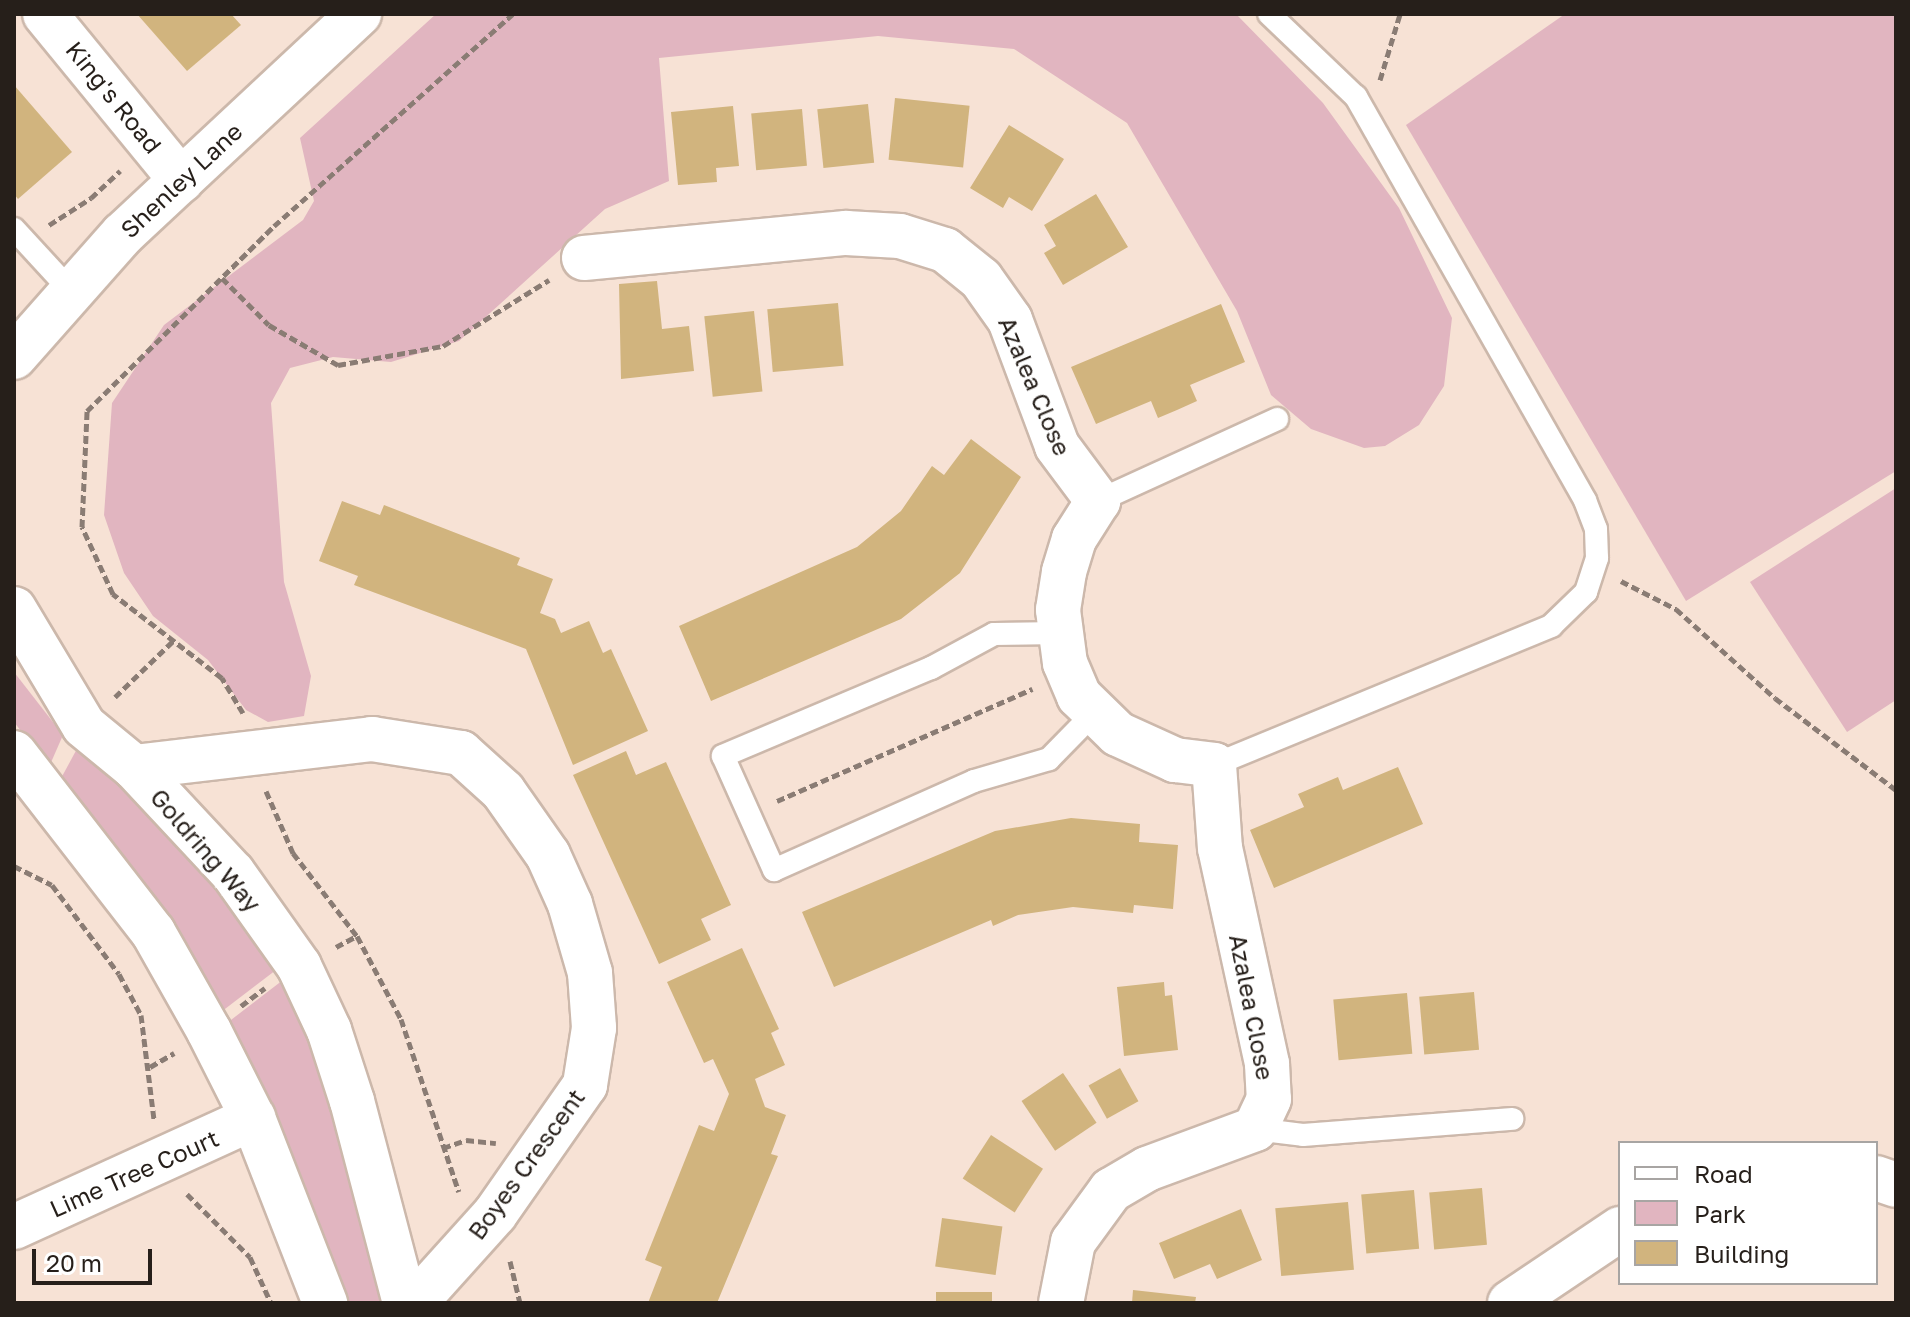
<!DOCTYPE html>
<html>
<head>
<meta charset="utf-8">
<style>
  body { margin:0 }
  #map { position:relative; width:1910px; height:1317px; overflow:hidden; background:#f7e2d5; font-family:"Golos Text",sans-serif }
  div>[style] { position:absolute }
  .green>* { inset:0; background:#e1b5c0 }
  .building>* { inset:0; background:#d1b47e; transform-origin:0 0 }
  .path>* { height:5px; margin-top:-2.5px; transform-origin:0; background:repeating-linear-gradient(90deg,#8a7c74 0 8px,transparent 0 12px) }
  .roads { filter:drop-shadow(2px 0 #ccb8ab) drop-shadow(-2px 0 #ccb8ab) drop-shadow(0 2px #ccb8ab) drop-shadow(0 -2px #ccb8ab) }
  .service>* { height:22px; margin:-11px; padding:0 11px; transform-origin:11px; border-radius:11px; background:#fff }
  .minor>* { height:44px; margin:-22px; padding:0 22px; transform-origin:22px; border-radius:22px; background:#fff }
  .secondary>* { height:44px; margin:-22px; padding:0 22px; transform-origin:22px; border-radius:22px; background:#fff }
  span { translate:-50% -50%; white-space:nowrap; text-align:center; line-height:1.15; -webkit-text-stroke:7px #fff; paint-order:stroke }
  .street-label { font-size:24px; color:#261f1a }
  .frame { position:absolute; inset:0; border:16px solid #261f1a; pointer-events:none }
  .legend { position:absolute; left:1618px; top:1141px; width:260px; height:144px; box-sizing:border-box; background:#fff; border:2px solid #a8a5a3; margin:0; padding:10px 14px; list-style:none; font-size:24px; color:#261f1a }
  .legend li { display:flex; align-items:center; gap:16px; height:40px }
  .legend b { width:40px; border:2px solid #a8a5a3 }
  .scale { position:absolute; left:32px; top:1249px; width:120px; height:36px; box-sizing:border-box; border:4px solid #261f1a; border-top:0; padding-left:10px; font-size:24px; line-height:28px; white-space:nowrap; color:#261f1a; -webkit-text-stroke:6px #fff; paint-order:stroke }
</style>
</head>
<body>
<div id="map">
  <div class="green">
    <i style="clip-path:polygon(436px 14px,1236px 14px,1323px 103px,1399px 208px,1452px 318px,1444px 386px,1419px 425px,1385px 446px,1364px 448px,1311px 429px,1271px 395px,1237px 311px,1127px 123px,1014px 49px,878px 36px,659px 58px,669px 181px,605px 209px,459px 341px,391px 362px,333px 357px,290px 368px,271px 403px,284px 582px,311px 676px,304px 716px,268px 722px,246px 710px,208px 660px,153px 616px,124px 573px,104px 515px,112px 403px,164px 325px,303px 220px,314px 201px,300px 138px)"></i>
    <i style="clip-path:polygon(1565px 14px,1896px 14px,1896px 471px,1686px 601px,1406px 125px)"></i>
    <i style="clip-path:polygon(1896px 488px,1896px 700px,1847px 732px,1750px 582px)"></i>
    <i style="clip-path:polygon(14px 672px,63px 735px,49px 767px,14px 722px)"></i>
    <i style="clip-path:polygon(78px 747px,172px 828px,234px 901px,276px 970px,221px 1012px,59px 782px)"></i>
    <i style="clip-path:polygon(283px 980px,314px 1043px,386px 1303px,346px 1303px,316px 1213px,227px 1023px)"></i>
  </div>
  <div class="building">
    <i style="clip-path:polygon(137px 14px,231px 14px,241px 25px,187px 71px)"></i>
    <i style="clip-path:polygon(14px 85px,72px 152px,18px 199px,14px 194px)"></i>
    <i style="left:895px;top:98px;width:75px;height:62px;rotate:6deg"></i>
    <i style="left:868px;top:104px;width:59px;height:51px;rotate:84deg"></i>
    <i style="clip-path:polygon(733px 106px,739px 166px,716px 168px,717px 182px,678px 185px,671px 112px)"></i>
    <i style="left:802px;top:109px;width:57px;height:51px;rotate:85deg"></i>
    <i style="clip-path:polygon(1009px 125px,1064px 159px,1032px 211px,1009px 197px,1003px 208px,970px 188px)"></i>
    <i style="clip-path:polygon(1096px 194px,1128px 247px,1063px 285px,1044px 253px,1056px 246px,1044px 225px)"></i>
    <i style="clip-path:polygon(657px 281px,662px 329px,689px 326px,694px 371px,621px 379px,619px 284px)"></i>
    <i style="left:838px;top:303px;width:63px;height:71px;rotate:85deg"></i>
    <i style="clip-path:polygon(1221px 304px,1245px 362px,1190px 385px,1197px 401px,1177px 410px,1158px 418px,1151px 401px,1096px 424px,1071px 367px)"></i>
    <i style="left:754px;top:311px;width:81px;height:50px;rotate:84deg"></i>
    <i style="clip-path:polygon(971px 439px,1021px 477px,960px 573px,901px 619px,711px 701px,679px 626px,857px 547px,901px 511px,932px 466px,944px 475px)"></i>
    <i style="clip-path:polygon(342px 501px,380px 515px,384px 505px,520px 558px,517px 565px,553px 579px,540px 613px,555px 619px,561px 633px,589px 621px,603px 653px,611px 649px,648px 731px,573px 765px,526px 649px,354px 585px,358px 576px,319px 561px)"></i>
    <i style="clip-path:polygon(626px 751px,636px 775px,666px 762px,731px 905px,701px 919px,711px 940px,659px 964px,573px 775px)"></i>
    <i style="clip-path:polygon(1398px 767px,1423px 824px,1274px 888px,1250px 830px,1304px 807px,1298px 794px,1338px 777px,1343px 790px)"></i>
    <i style="clip-path:polygon(1071px 818px,1140px 824px,1139px 842px,1178px 845px,1173px 909px,1134px 905px,1133px 913px,1073px 907px,1018px 915px,993px 926px,991px 920px,834px 987px,802px 912px,995px 831px)"></i>
    <i style="clip-path:polygon(742px 948px,779px 1029px,771px 1033px,785px 1065px,755px 1079px,765px 1107px,786px 1115px,771px 1154px,778px 1156px,717px 1303px,648px 1303px,662px 1267px,645px 1260px,699px 1125px,714px 1131px,729px 1094px,713px 1059px,704px 1063px,667px 982px)"></i>
    <i style="clip-path:polygon(1164px 982px,1165px 996px,1172px 995px,1178px 1050px,1124px 1056px,1117px 987px)"></i>
    <i style="left:1474px;top:992px;width:58px;height:55px;rotate:85deg"></i>
    <i style="left:1407px;top:993px;width:61px;height:74px;rotate:85deg"></i>
    <i style="left:1120px;top:1068px;width:38px;height:36px;rotate:61deg"></i>
    <i style="left:1063px;top:1073px;width:60px;height:50px;rotate:56deg"></i>
    <i style="left:991px;top:1135px;width:62px;height:52px;rotate:33deg"></i>
    <i style="left:1482px;top:1188px;width:57px;height:53px;rotate:85deg"></i>
    <i style="left:1414px;top:1190px;width:59px;height:53px;rotate:85deg"></i>
    <i style="left:1348px;top:1202px;width:68px;height:73px;rotate:85deg"></i>
    <i style="clip-path:polygon(1241px 1209px,1262px 1260px,1217px 1279px,1210px 1264px,1174px 1279px,1159px 1243px)"></i>
    <i style="left:942px;top:1218px;width:61px;height:49px;rotate:8deg"></i>
    <i style="clip-path:polygon(1133px 1290px,1196px 1297px,1195px 1303px,1132px 1303px)"></i>
    <i style="left:936px;top:1292px;width:56px;height:11px"></i>
  </div>
  <div class="path">
    <i style="left:1380px;top:80px;width:69px;rotate:-73.1deg"></i>
    <i style="left:49px;top:225px;width:50px;rotate:-32.7deg"></i>
    <i style="left:91px;top:198px;width:40px;rotate:-43deg"></i>
    <i style="left:222px;top:278px;width:66px;rotate:45deg"></i>
    <i style="left:269px;top:325px;width:80px;rotate:30.1deg"></i>
    <i style="left:338px;top:365px;width:107px;rotate:-10.3deg"></i>
    <i style="left:443px;top:346px;width:125px;rotate:-31.9deg"></i>
    <i style="left:1621px;top:581px;width:62px;rotate:27deg"></i>
    <i style="left:1676px;top:609px;width:133px;rotate:42deg"></i>
    <i style="left:1775px;top:698px;width:152px;rotate:37.2deg"></i>
    <i style="left:115px;top:697px;width:83px;rotate:-44deg"></i>
    <i style="left:243px;top:713px;width:41px;rotate:-121deg"></i>
    <i style="left:222px;top:678px;width:138px;rotate:-142.4deg"></i>
    <i style="left:113px;top:594px;width:74px;rotate:-114.8deg"></i>
    <i style="left:82px;top:527px;width:116px;rotate:-87.5deg"></i>
    <i style="left:87px;top:411px;width:263px;rotate:-44.7deg"></i>
    <i style="left:274px;top:226px;width:319px;rotate:-41.6deg"></i>
    <i style="left:266px;top:791px;width:68px;rotate:66.5deg"></i>
    <i style="left:293px;top:853px;width:105px;rotate:52.4deg"></i>
    <i style="left:357px;top:936px;width:94px;rotate:62.1deg"></i>
    <i style="left:401px;top:1019px;width:182px;rotate:71.5deg"></i>
    <i style="left:777px;top:801px;width:279px;rotate:-23.7deg"></i>
    <i style="left:14px;top:866px;width:42px;rotate:26.6deg"></i>
    <i style="left:52px;top:885px;width:111px;rotate:53deg"></i>
    <i style="left:119px;top:974px;width:47px;rotate:61.8deg"></i>
    <i style="left:141px;top:1015px;width:106px;rotate:82.9deg"></i>
    <i style="left:336px;top:947px;width:24px;rotate:-28deg"></i>
    <i style="left:241px;top:1006px;width:30px;rotate:-37deg"></i>
    <i style="left:150px;top:1067px;width:28px;rotate:-30deg"></i>
    <i style="left:443px;top:1148px;width:24px;rotate:-19deg"></i>
    <i style="left:466px;top:1140px;width:30px;rotate:6deg"></i>
    <i style="left:187px;top:1194px;width:89px;rotate:45deg"></i>
    <i style="left:250px;top:1257px;width:51px;rotate:65.5deg"></i>
    <i style="left:510px;top:1261px;width:43px;rotate:76.6deg"></i>
  </div>
  <div class="roads">
    <div class="service">
      <i style="left:14px;top:229px;width:84px;rotate:47.4deg"></i>
      <i style="left:1098px;top:501px;width:197px;rotate:-24.6deg"></i>
      <i style="left:1060px;top:633px;width:66px;rotate:179.1deg"></i>
      <i style="left:994px;top:634px;width:72px;rotate:151.6deg"></i>
      <i style="left:931px;top:668px;width:226px;rotate:157.1deg"></i>
      <i style="left:723px;top:756px;width:125px;rotate:65.9deg"></i>
      <i style="left:774px;top:870px;width:219px;rotate:-24deg"></i>
      <i style="left:974px;top:781px;width:78px;rotate:-16.3deg"></i>
      <i style="left:1049px;top:759px;width:64px;rotate:-45.6deg"></i>
      <i style="left:1214px;top:765px;width:365px;rotate:-22.4deg"></i>
      <i style="left:1551px;top:626px;width:49px;rotate:-44.2deg"></i>
      <i style="left:1586px;top:592px;width:36px;rotate:-72deg"></i>
      <i style="left:1597px;top:558px;width:29px;rotate:-92deg"></i>
      <i style="left:1596px;top:529px;width:31px;rotate:-111deg"></i>
      <i style="left:1585px;top:500px;width:464px;rotate:-119.6deg"></i>
      <i style="left:1356px;top:97px;width:120px;rotate:-136.3deg"></i>
      <i style="left:1255px;top:1129px;width:48px;rotate:7.1deg"></i>
      <i style="left:1303px;top:1135px;width:210px;rotate:-4.4deg"></i>
    </div>
    <div class="minor">
      <i style="left:45px;top:14px;width:215px;rotate:50.7deg"></i>
      <i style="left:584px;top:258px;width:263px;rotate:-5.5deg"></i>
      <i style="left:846px;top:233px;width:54px;rotate:3.2deg"></i>
      <i style="left:900px;top:236px;width:47px;rotate:17.3deg"></i>
      <i style="left:945px;top:250px;width:46px;rotate:38.9deg"></i>
      <i style="left:981px;top:279px;width:50px;rotate:54.7deg"></i>
      <i style="left:1010px;top:320px;width:134px;rotate:69.5deg"></i>
      <i style="left:1057px;top:446px;width:69px;rotate:53.3deg"></i>
      <i style="left:1098px;top:501px;width:45px;rotate:122.3deg"></i>
      <i style="left:1074px;top:539px;width:34px;rotate:107deg"></i>
      <i style="left:1064px;top:572px;width:38px;rotate:99deg"></i>
      <i style="left:1058px;top:610px;width:53px;rotate:82.5deg"></i>
      <i style="left:1065px;top:663px;width:36px;rotate:67deg"></i>
      <i style="left:1079px;top:696px;width:54px;rotate:44.3deg"></i>
      <i style="left:1118px;top:734px;width:63px;rotate:24.5deg"></i>
      <i style="left:1175px;top:760px;width:39px;rotate:7deg"></i>
      <i style="left:1214px;top:765px;width:83px;rotate:85.9deg"></i>
      <i style="left:1220px;top:848px;width:221px;rotate:77.7deg"></i>
      <i style="left:1267px;top:1064px;width:35px;rotate:87deg"></i>
      <i style="left:1269px;top:1099px;width:33px;rotate:115deg"></i>
      <i style="left:1255px;top:1129px;width:115px;rotate:159.7deg"></i>
      <i style="left:1147px;top:1169px;width:42px;rotate:149.7deg"></i>
      <i style="left:1111px;top:1190px;width:64px;rotate:126.2deg"></i>
      <i style="left:1073px;top:1242px;width:62px;rotate:101.1deg"></i>
      <i style="left:14px;top:609px;width:136px;rotate:59.1deg"></i>
      <i style="left:84px;top:726px;width:65px;rotate:39.4deg"></i>
      <i style="left:134px;top:767px;width:145px;rotate:47deg"></i>
      <i style="left:233px;top:873px;width:114px;rotate:54.6deg"></i>
      <i style="left:299px;top:966px;width:71px;rotate:64.9deg"></i>
      <i style="left:329px;top:1030px;width:75px;rotate:72.1deg"></i>
      <i style="left:352px;top:1101px;width:209px;rotate:75.3deg"></i>
      <i style="left:14px;top:753px;width:227px;rotate:52.2deg"></i>
      <i style="left:153px;top:932px;width:114px;rotate:60.5deg"></i>
      <i style="left:209px;top:1031px;width:97px;rotate:63.2deg"></i>
      <i style="left:253px;top:1118px;width:199px;rotate:68.7deg"></i>
      <i style="left:134px;top:767px;width:240px;rotate:-6.7deg"></i>
      <i style="left:372px;top:739px;width:90px;rotate:8.9deg"></i>
      <i style="left:461px;top:753px;width:57px;rotate:42.1deg"></i>
      <i style="left:503px;top:791px;width:78px;rotate:54.9deg"></i>
      <i style="left:548px;top:855px;width:54px;rotate:65.8deg"></i>
      <i style="left:570px;top:904px;width:72px;rotate:73.8deg"></i>
      <i style="left:590px;top:973px;width:55px;rotate:85.8deg"></i>
      <i style="left:594px;top:1028px;width:58px;rotate:99deg"></i>
      <i style="left:585px;top:1085px;width:157px;rotate:124.9deg"></i>
      <i style="left:495px;top:1214px;width:120px;rotate:132deg"></i>
      <i style="left:1876px;top:1178px;width:21px;rotate:19deg"></i>
      <i style="left:14px;top:1227px;width:263px;rotate:-24.5deg"></i>
      <i style="left:1510px;top:1303px;width:133px;rotate:-33.9deg"></i>
    </div>
    <div class="secondary">
      <i style="left:14px;top:357px;width:164px;rotate:-48.5deg"></i>
      <i style="left:123px;top:234px;width:323px;rotate:-43deg"></i>
    </div>
  </div>
  <div class="street-label">
    <span style="left:114px;top:97px;rotate:51deg">King's Road</span>
    <span style="left:181px;top:180px;rotate:-43deg">Shenley Lane</span>
    <span style="left:1035px;top:386px;rotate:67deg">Azalea Close</span>
    <span style="left:206px;top:850px;rotate:49deg">Goldring Way</span>
    <span style="left:1252px;top:1007px;rotate:79deg">Azalea Close</span>
    <span style="left:526px;top:1164px;rotate:-54deg">Boyes Crescent</span>
    <span style="left:134px;top:1173px;rotate:-24deg">Lime Tree Court</span>
  </div>
  <div class="frame"></div>
  <ul class="legend">
  <li><b style="height:10px;background:#fff"></b>Road</li>
  <li><b style="height:22px;background:#e1b5c0"></b>Park</li>
  <li><b style="height:22px;background:#d1b47e"></b>Building</li>
  </ul>
  <div class="scale">20 m</div>
</div>
</body>
</html>
